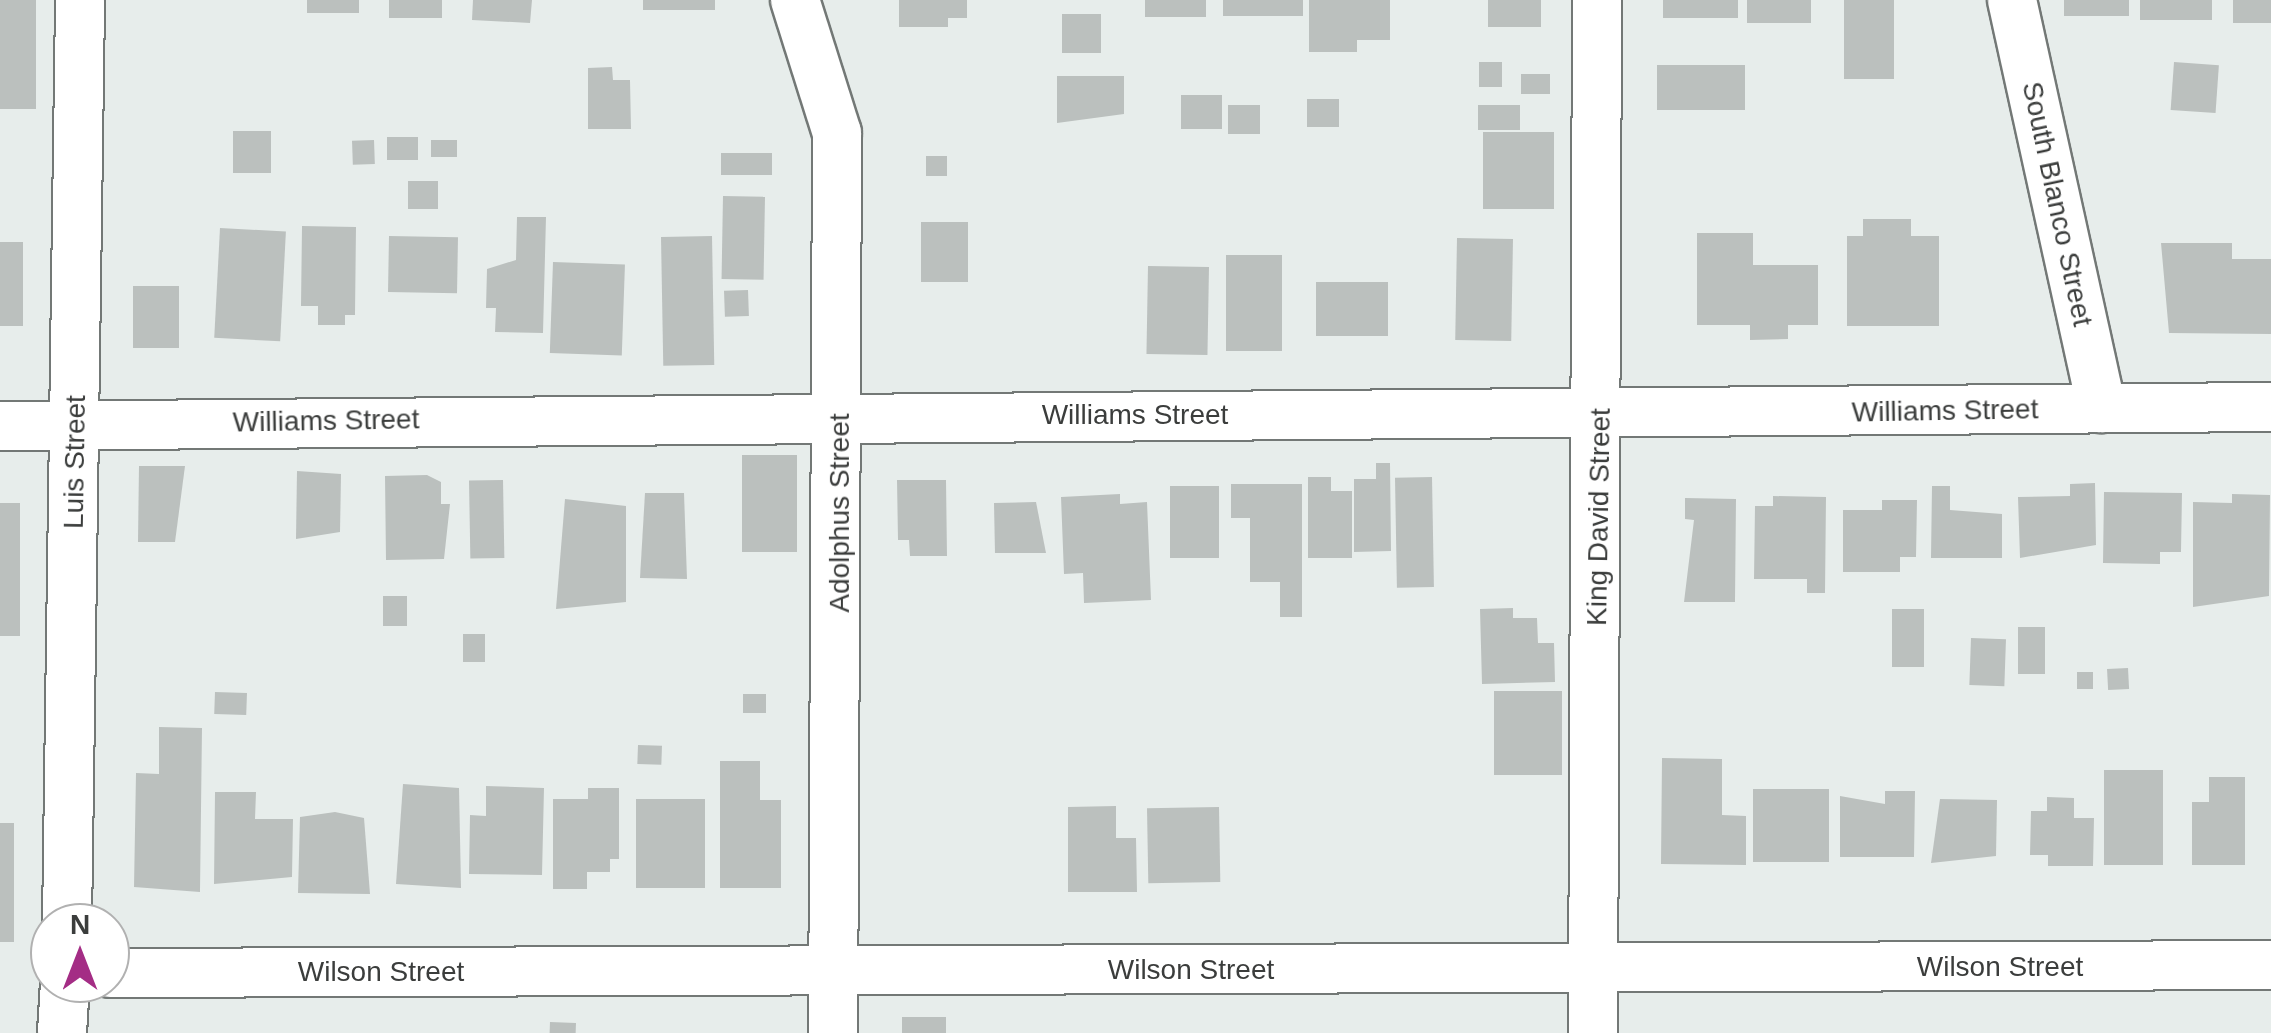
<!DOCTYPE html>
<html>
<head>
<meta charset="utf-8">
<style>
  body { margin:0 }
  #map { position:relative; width:2271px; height:1033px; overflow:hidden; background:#e7edeb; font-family:Helvetica,sans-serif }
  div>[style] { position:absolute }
  .building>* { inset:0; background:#bbc0be; transform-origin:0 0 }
  .roads { filter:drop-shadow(2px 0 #737876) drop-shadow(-2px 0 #737876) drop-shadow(0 2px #737876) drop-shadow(0 -2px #737876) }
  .minor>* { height:48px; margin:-24px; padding:0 24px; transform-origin:24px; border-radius:24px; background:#fff }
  span { translate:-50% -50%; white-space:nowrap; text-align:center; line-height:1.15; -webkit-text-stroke:8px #fff; paint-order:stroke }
  .street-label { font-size:28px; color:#3b3d3c }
  .north { position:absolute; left:30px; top:903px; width:100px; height:100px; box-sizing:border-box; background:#fff; border:2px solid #b1b1b1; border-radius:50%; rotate:0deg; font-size:28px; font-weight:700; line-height:40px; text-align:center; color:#3b3d3c }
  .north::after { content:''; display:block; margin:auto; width:35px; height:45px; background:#a42d85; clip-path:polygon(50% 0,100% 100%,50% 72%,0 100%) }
</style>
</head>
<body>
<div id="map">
  <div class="building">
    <i style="left:0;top:0;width:36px;height:109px"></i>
    <i style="left:307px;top:0;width:52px;height:13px"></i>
    <i style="left:389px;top:0;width:53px;height:18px"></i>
    <i style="clip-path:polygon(473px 0,532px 0,530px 23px,472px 20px)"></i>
    <i style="left:643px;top:0;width:72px;height:10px"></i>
    <i style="clip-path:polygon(899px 0,967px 0,967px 18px,948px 18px,948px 27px,899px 27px)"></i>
    <i style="left:1145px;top:0;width:61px;height:17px"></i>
    <i style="left:1223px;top:0;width:80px;height:16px"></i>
    <i style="clip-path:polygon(1309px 0,1390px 0,1390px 40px,1357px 40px,1357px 52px,1309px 52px)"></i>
    <i style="left:1488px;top:0;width:53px;height:27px"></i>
    <i style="left:1663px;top:0;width:75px;height:18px"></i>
    <i style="left:1747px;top:0;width:64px;height:23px"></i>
    <i style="left:1844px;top:0;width:50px;height:79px"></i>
    <i style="left:2064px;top:0;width:65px;height:16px"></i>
    <i style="left:2140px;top:0;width:72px;height:20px"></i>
    <i style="left:2233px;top:0;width:38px;height:23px"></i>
    <i style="left:1062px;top:14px;width:39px;height:39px"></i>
    <i style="left:1479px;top:62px;width:23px;height:25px"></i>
    <i style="left:2174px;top:62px;width:45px;height:48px;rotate:4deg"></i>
    <i style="left:1657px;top:65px;width:88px;height:45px"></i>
    <i style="clip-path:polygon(612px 67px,613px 80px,630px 80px,631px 129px,588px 129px,588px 68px)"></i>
    <i style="left:1521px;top:74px;width:29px;height:20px"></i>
    <i style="clip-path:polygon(1057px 76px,1124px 76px,1124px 114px,1057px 123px)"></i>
    <i style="left:1181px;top:95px;width:41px;height:34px"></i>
    <i style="left:1307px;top:99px;width:32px;height:28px"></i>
    <i style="left:1228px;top:105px;width:32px;height:29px"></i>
    <i style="left:1478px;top:105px;width:42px;height:25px"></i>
    <i style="left:233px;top:131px;width:38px;height:42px"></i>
    <i style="left:1483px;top:132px;width:71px;height:77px"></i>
    <i style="left:387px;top:137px;width:31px;height:23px"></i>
    <i style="left:374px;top:140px;width:24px;height:22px;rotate:88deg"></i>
    <i style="left:431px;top:140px;width:26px;height:17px"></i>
    <i style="left:772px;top:153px;width:22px;height:51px;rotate:90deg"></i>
    <i style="left:926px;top:156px;width:21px;height:20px"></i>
    <i style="left:408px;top:181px;width:30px;height:28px"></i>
    <i style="left:723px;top:196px;width:42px;height:83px;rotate:1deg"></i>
    <i style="clip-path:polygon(517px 217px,546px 217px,543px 333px,495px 332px,496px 308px,486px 308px,487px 269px,516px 260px)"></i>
    <i style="clip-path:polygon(1863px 219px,1911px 219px,1911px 236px,1939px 236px,1939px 326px,1847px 326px,1847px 236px,1863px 236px)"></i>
    <i style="left:921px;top:222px;width:47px;height:60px"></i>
    <i style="clip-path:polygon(302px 226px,356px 227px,355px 315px,345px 315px,345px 325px,318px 325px,318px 306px,301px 306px)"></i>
    <i style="left:220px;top:228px;width:66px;height:110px;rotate:3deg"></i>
    <i style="clip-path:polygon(1697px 233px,1753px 233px,1753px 265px,1818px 265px,1818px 325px,1788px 325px,1788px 339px,1750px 340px,1750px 325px,1697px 325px)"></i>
    <i style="left:389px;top:236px;width:69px;height:56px;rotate:1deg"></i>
    <i style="left:712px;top:236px;width:129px;height:51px;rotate:89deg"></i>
    <i style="left:1457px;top:238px;width:56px;height:102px;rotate:1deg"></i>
    <i style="left:0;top:242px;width:23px;height:84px"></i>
    <i style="clip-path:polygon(2161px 243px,2232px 243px,2232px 259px,2271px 259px,2271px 334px,2169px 333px)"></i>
    <i style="left:1226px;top:255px;width:56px;height:96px"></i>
    <i style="left:553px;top:262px;width:72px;height:91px;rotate:2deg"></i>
    <i style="left:1148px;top:266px;width:61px;height:88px;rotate:1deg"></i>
    <i style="left:1316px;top:282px;width:72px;height:54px"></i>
    <i style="left:179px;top:286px;width:62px;height:46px;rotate:90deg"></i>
    <i style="left:748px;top:290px;width:26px;height:24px;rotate:88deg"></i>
    <i style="left:742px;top:455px;width:55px;height:97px"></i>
    <i style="clip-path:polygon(1376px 463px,1390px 463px,1391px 551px,1354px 552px,1354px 479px,1376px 479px)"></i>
    <i style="clip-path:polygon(139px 466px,185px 466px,175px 542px,138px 542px)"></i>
    <i style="clip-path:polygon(297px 471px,341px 474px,340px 532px,296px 539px)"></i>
    <i style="clip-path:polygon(427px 475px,441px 482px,441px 504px,450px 504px,444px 559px,386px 560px,385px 476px)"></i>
    <i style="clip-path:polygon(1308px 477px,1331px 477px,1331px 491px,1352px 491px,1352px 558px,1308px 558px)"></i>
    <i style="left:1432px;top:477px;width:110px;height:37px;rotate:89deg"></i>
    <i style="left:503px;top:480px;width:78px;height:34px;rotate:89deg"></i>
    <i style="clip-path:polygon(897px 480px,946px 480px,947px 556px,910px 556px,909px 540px,898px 540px)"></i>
    <i style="clip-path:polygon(2095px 483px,2096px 545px,2020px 558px,2018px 497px,2070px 496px,2070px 484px)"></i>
    <i style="clip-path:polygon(1231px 484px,1302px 484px,1302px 617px,1280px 617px,1280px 582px,1250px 582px,1250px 518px,1231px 518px)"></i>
    <i style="left:1170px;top:486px;width:49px;height:72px"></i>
    <i style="clip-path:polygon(1932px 486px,1950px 486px,1950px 510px,2002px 514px,2002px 558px,1931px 558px)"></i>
    <i style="clip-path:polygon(2104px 492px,2182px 493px,2181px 552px,2160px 552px,2160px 564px,2103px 563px)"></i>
    <i style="clip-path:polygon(645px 493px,684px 493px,687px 579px,640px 578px)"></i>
    <i style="clip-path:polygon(1120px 494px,1120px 504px,1147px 502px,1151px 600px,1084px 603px,1083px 573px,1064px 574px,1061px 497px)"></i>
    <i style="clip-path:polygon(2232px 494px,2270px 495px,2269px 596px,2193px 607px,2193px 502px,2232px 503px)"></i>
    <i style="clip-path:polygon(1773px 496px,1826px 497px,1825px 593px,1807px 593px,1807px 579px,1754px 579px,1755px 506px,1773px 506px)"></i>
    <i style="clip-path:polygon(1685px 498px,1736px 499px,1735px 602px,1684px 602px,1694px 520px,1685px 519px)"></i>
    <i style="clip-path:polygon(565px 499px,626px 506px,626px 602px,556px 609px)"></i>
    <i style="clip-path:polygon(1882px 500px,1917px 500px,1916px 557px,1900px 557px,1900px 572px,1843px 572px,1843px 510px,1882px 510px)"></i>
    <i style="clip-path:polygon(1036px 502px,1046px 553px,995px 553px,994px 503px)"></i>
    <i style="left:0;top:503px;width:20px;height:133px"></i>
    <i style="left:383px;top:596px;width:24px;height:30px"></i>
    <i style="clip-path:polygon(1513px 608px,1513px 618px,1537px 618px,1538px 643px,1554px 643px,1555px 682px,1482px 684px,1480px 609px)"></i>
    <i style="left:1924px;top:609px;width:58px;height:32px;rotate:90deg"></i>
    <i style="left:2018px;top:627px;width:27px;height:47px"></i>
    <i style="left:463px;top:634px;width:22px;height:28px"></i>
    <i style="left:1971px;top:638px;width:35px;height:47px;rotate:2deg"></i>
    <i style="left:2128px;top:668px;width:21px;height:21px;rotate:87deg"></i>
    <i style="left:2077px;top:672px;width:16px;height:17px"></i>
    <i style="left:1494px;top:691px;width:68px;height:84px"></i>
    <i style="left:215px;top:692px;width:32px;height:22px;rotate:2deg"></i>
    <i style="left:743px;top:694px;width:23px;height:19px"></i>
    <i style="clip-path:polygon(159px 727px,202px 728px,200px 892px,134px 887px,136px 773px,159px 774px)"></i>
    <i style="left:638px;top:745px;width:24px;height:19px;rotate:2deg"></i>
    <i style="clip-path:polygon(1662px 758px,1722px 759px,1722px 815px,1746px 816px,1746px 865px,1661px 864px)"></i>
    <i style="clip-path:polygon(720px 761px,760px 761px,760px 800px,781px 800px,781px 888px,720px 888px)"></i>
    <i style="left:2104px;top:770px;width:59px;height:95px"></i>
    <i style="clip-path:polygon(2209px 777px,2245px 777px,2245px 865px,2192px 865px,2192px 802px,2209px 802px)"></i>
    <i style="clip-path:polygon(403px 784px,459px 788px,461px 888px,396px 884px)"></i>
    <i style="clip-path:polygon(486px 786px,544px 788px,542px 875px,469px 874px,470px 815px,486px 816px)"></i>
    <i style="clip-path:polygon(588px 788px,619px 788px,619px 859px,610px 859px,610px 872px,587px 872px,587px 889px,553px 889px,553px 799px,588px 799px)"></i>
    <i style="left:1753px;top:789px;width:76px;height:73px"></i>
    <i style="clip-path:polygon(1885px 791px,1915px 791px,1914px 857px,1840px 857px,1840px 796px,1885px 804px)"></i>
    <i style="clip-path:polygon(215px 792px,256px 792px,255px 819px,293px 819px,292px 877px,214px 884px)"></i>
    <i style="clip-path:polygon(2047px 797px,2074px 798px,2074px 818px,2094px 818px,2093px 866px,2048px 866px,2048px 855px,2030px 855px,2031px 811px,2047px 811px)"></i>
    <i style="left:636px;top:799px;width:69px;height:89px"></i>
    <i style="clip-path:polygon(1940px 799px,1997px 800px,1996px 856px,1931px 863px)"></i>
    <i style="clip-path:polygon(1116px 806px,1116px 838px,1136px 838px,1137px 892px,1068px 892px,1068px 807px)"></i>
    <i style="left:1219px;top:807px;width:75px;height:72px;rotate:89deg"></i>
    <i style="clip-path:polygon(335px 812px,364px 818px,370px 894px,298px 893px,300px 817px)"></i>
    <i style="left:0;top:823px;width:14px;height:119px"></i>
    <i style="left:902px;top:1017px;width:44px;height:16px"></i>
    <i style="left:550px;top:1022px;width:26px;height:11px;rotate:2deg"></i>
  </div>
  <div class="roads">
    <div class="minor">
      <i style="left:795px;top:0;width:139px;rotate:72.5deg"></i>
      <i style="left:837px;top:133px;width:900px;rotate:90.25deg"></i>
      <i style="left:2012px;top:0;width:418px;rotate:77.6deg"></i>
      <i style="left:0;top:426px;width:2271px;rotate:-0.48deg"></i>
      <i style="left:67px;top:923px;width:923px;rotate:-89.19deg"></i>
      <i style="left:110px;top:973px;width:2161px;rotate:-0.21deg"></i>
      <i style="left:62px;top:1033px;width:50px;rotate:-86.6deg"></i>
      <i style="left:1593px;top:1033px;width:1033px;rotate:-89.78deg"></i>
    </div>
  </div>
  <div class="street-label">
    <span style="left:2057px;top:204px;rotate:78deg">South Blanco Street</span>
    <span style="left:1945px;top:411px;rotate:-1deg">Williams Street</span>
    <span style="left:1135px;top:415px">Williams Street</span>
    <span style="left:326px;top:421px;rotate:-1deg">Williams Street</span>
    <span style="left:75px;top:462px;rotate:-89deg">Luis Street</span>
    <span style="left:840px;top:513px;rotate:-90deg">Adolphus Street</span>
    <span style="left:1599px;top:517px;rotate:-89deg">King David Street</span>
    <span style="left:2000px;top:967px">Wilson Street</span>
    <span style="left:1191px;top:970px">Wilson Street</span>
    <span style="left:381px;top:972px">Wilson Street</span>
  </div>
  <div class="north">N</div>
</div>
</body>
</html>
